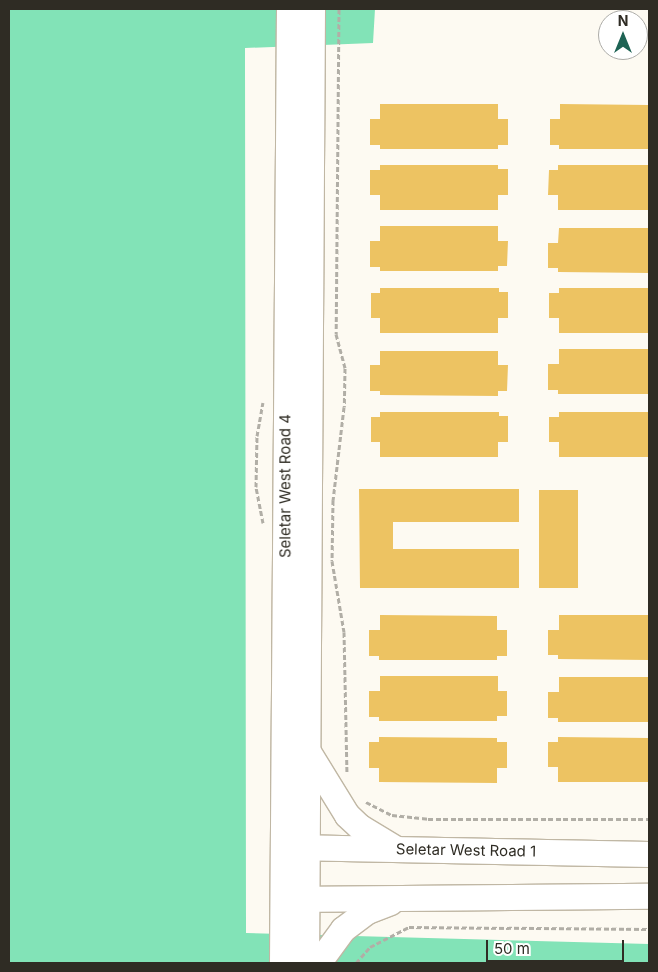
<!DOCTYPE html>
<html>
<head>
<meta charset="utf-8">
<style>
  body { margin:0 }
  #map { position:relative; width:658px; height:972px; overflow:hidden; background:#fdfaf2; font-family:Inter,sans-serif }
  div>[style] { position:absolute }
  .green>* { inset:0; background:#82e3b7 }
  .building>* { inset:0; background:#edc362; transform-origin:0 0 }
  .path>* { height:3px; margin-top:-1.5px; transform-origin:0; background:repeating-linear-gradient(90deg,#b1aea6 0 5px,transparent 0 7.5px) }
  .roads { filter:drop-shadow(1px 0 #c0b7a4) drop-shadow(-1px 0 #c0b7a4) drop-shadow(0 1px #c0b7a4) drop-shadow(0 -1px #c0b7a4) }
  .secondary>* { height:25px; margin:-12.5px; padding:0 12.5px; transform-origin:12.5px; border-radius:12.5px; background:#fff }
  span { translate:-50% -50%; white-space:nowrap; text-align:center; line-height:1.15; -webkit-text-stroke:4px #fff; paint-order:stroke }
  .street-label { font-size:15px; color:#2f2c24 }
  .frame { position:absolute; inset:0; border:10px solid #2f2c24; pointer-events:none }
  .north { position:absolute; left:598px; top:10px; width:50px; height:50px; box-sizing:border-box; background:#fff; border:1px solid #acaba7; border-radius:50%; rotate:0deg; font-size:14px; font-weight:700; line-height:20px; text-align:center; color:#2f2c24 }
  .north::after { content:''; display:block; margin:auto; width:18px; height:22px; background:#1e6354; clip-path:polygon(50% 0,100% 100%,50% 72%,0 100%) }
  .scale { position:absolute; left:486px; top:940px; width:138px; height:22px; box-sizing:border-box; border:2px solid #2f2c24; border-top:0; padding-left:6px; font-size:15px; line-height:18px; white-space:nowrap; color:#2f2c24; -webkit-text-stroke:4px #fff; paint-order:stroke }
</style>
</head>
<body>
<div id="map">
  <div class="green">
    <i style="clip-path:polygon(9px 9px,375px 9px,373px 43px,245px 48px,246px 933px,649px 944px,649px 963px,9px 963px)"></i>
  </div>
  <div class="building">
    <i style="clip-path:polygon(380px 104px,498px 104px,498px 119px,508px 119px,508px 145px,498px 145px,498px 149px,380px 149px,380px 145px,370px 145px,370px 119px,380px 119px)"></i>
    <i style="clip-path:polygon(560px 104px,649px 105px,649px 149px,559px 149px,559px 145px,550px 145px,550px 119px,560px 119px)"></i>
    <i style="clip-path:polygon(380px 165px,498px 165px,498px 169px,508px 169px,508px 195px,498px 195px,498px 210px,380px 210px,380px 195px,370px 195px,370px 170px,380px 170px)"></i>
    <i style="clip-path:polygon(558px 165px,649px 165px,649px 210px,558px 210px,558px 195px,548px 195px,549px 170px,558px 170px)"></i>
    <i style="clip-path:polygon(380px 226px,498px 226px,498px 241px,508px 241px,507px 266px,498px 266px,498px 271px,380px 271px,380px 267px,370px 267px,370px 241px,380px 241px)"></i>
    <i style="clip-path:polygon(559px 228px,649px 228px,649px 273px,558px 272px,558px 268px,548px 268px,548px 243px,558px 243px)"></i>
    <i style="clip-path:polygon(380px 288px,499px 288px,499px 292px,508px 292px,508px 318px,498px 318px,498px 333px,380px 333px,380px 318px,371px 318px,371px 293px,380px 293px)"></i>
    <i style="clip-path:polygon(559px 288px,649px 288px,649px 333px,559px 333px,559px 318px,549px 318px,549px 293px,559px 293px)"></i>
    <i style="clip-path:polygon(559px 349px,649px 349px,649px 394px,558px 394px,558px 390px,548px 390px,548px 364px,559px 364px)"></i>
    <i style="clip-path:polygon(380px 351px,498px 351px,498px 365px,508px 365px,507px 391px,498px 391px,498px 396px,380px 395px,380px 391px,370px 391px,370px 365px,380px 365px)"></i>
    <i style="clip-path:polygon(380px 412px,499px 412px,499px 416px,508px 416px,508px 442px,498px 442px,498px 457px,380px 457px,380px 442px,371px 442px,371px 417px,380px 417px)"></i>
    <i style="clip-path:polygon(559px 412px,649px 412px,649px 457px,559px 457px,559px 442px,549px 442px,549px 417px,559px 417px)"></i>
    <i style="clip-path:polygon(359px 489px,519px 489px,519px 522px,393px 522px,393px 549px,519px 549px,519px 588px,360px 588px)"></i>
    <i style="left:539px;top:490px;width:39px;height:98px"></i>
    <i style="clip-path:polygon(380px 615px,497px 616px,497px 630px,507px 630px,507px 656px,497px 656px,497px 660px,379px 660px,379px 656px,369px 656px,369px 630px,380px 630px)"></i>
    <i style="clip-path:polygon(559px 615px,649px 615px,649px 660px,558px 659px,558px 655px,548px 655px,548px 630px,559px 630px)"></i>
    <i style="clip-path:polygon(380px 676px,498px 676px,498px 691px,507px 691px,507px 716px,497px 716px,497px 721px,379px 721px,379px 717px,369px 717px,369px 691px,380px 691px)"></i>
    <i style="clip-path:polygon(559px 677px,649px 677px,649px 722px,558px 722px,558px 718px,548px 718px,548px 692px,559px 692px)"></i>
    <i style="clip-path:polygon(379px 737px,497px 738px,497px 742px,507px 742px,507px 768px,497px 768px,497px 783px,379px 782px,379px 768px,369px 768px,369px 742px,379px 742px)"></i>
    <i style="clip-path:polygon(558px 737px,649px 738px,649px 782px,558px 782px,558px 767px,548px 767px,548px 742px,558px 742px)"></i>
  </div>
  <div class="path">
    <i style="left:339px;top:9px;width:325px;rotate:90.5deg"></i>
    <i style="left:336px;top:334px;width:35px;rotate:75deg"></i>
    <i style="left:345px;top:368px;width:39px;rotate:91deg"></i>
    <i style="left:344px;top:407px;width:94px;rotate:96.7deg"></i>
    <i style="left:333px;top:500px;width:61px;rotate:90.9deg"></i>
    <i style="left:332px;top:561px;width:72px;rotate:80.4deg"></i>
    <i style="left:344px;top:632px;width:140px;rotate:88.8deg"></i>
    <i style="left:263px;top:523px;width:37px;rotate:-101deg"></i>
    <i style="left:256px;top:487px;width:51px;rotate:-88.9deg"></i>
    <i style="left:257px;top:436px;width:34px;rotate:-80deg"></i>
    <i style="left:366px;top:802px;width:29px;rotate:27deg"></i>
    <i style="left:392px;top:815px;width:36px;rotate:6deg"></i>
    <i style="left:428px;top:819px;width:221px"></i>
    <i style="left:356px;top:963px;width:21px;rotate:-49deg"></i>
    <i style="left:370px;top:947px;width:44px;rotate:-27.1deg"></i>
    <i style="left:409px;top:927px;width:240px;rotate:0.5deg"></i>
  </div>
  <div class="roads">
    <div class="secondary">
      <i style="left:307px;top:750px;width:76px;rotate:58.4deg"></i>
      <i style="left:347px;top:815px;width:18px;rotate:43deg"></i>
      <i style="left:360px;top:827px;width:41px;rotate:31deg"></i>
      <i style="left:290px;top:847px;width:359px;rotate:1.1deg"></i>
      <i style="left:290px;top:899px;width:359px;rotate:-0.5deg"></i>
      <i style="left:282px;top:963px;width:954px;rotate:-89.58deg"></i>
      <i style="left:306px;top:963px;width:954px;rotate:-89.64deg"></i>
      <i style="left:318px;top:963px;width:42px;rotate:-53.7deg"></i>
      <i style="left:343px;top:929px;width:30px;rotate:-37deg"></i>
      <i style="left:367px;top:911px;width:25px;rotate:-21deg"></i>
    </div>
  </div>
  <div class="street-label">
    <span style="left:285px;top:486px;rotate:-90deg">Seletar West Road 4</span>
    <span style="left:466px;top:850px;rotate:1deg">Seletar West Road 1</span>
  </div>
  <div class="frame"></div>
  <div class="north">N</div>
  <div class="scale">50 m</div>
</div>
</body>
</html>
